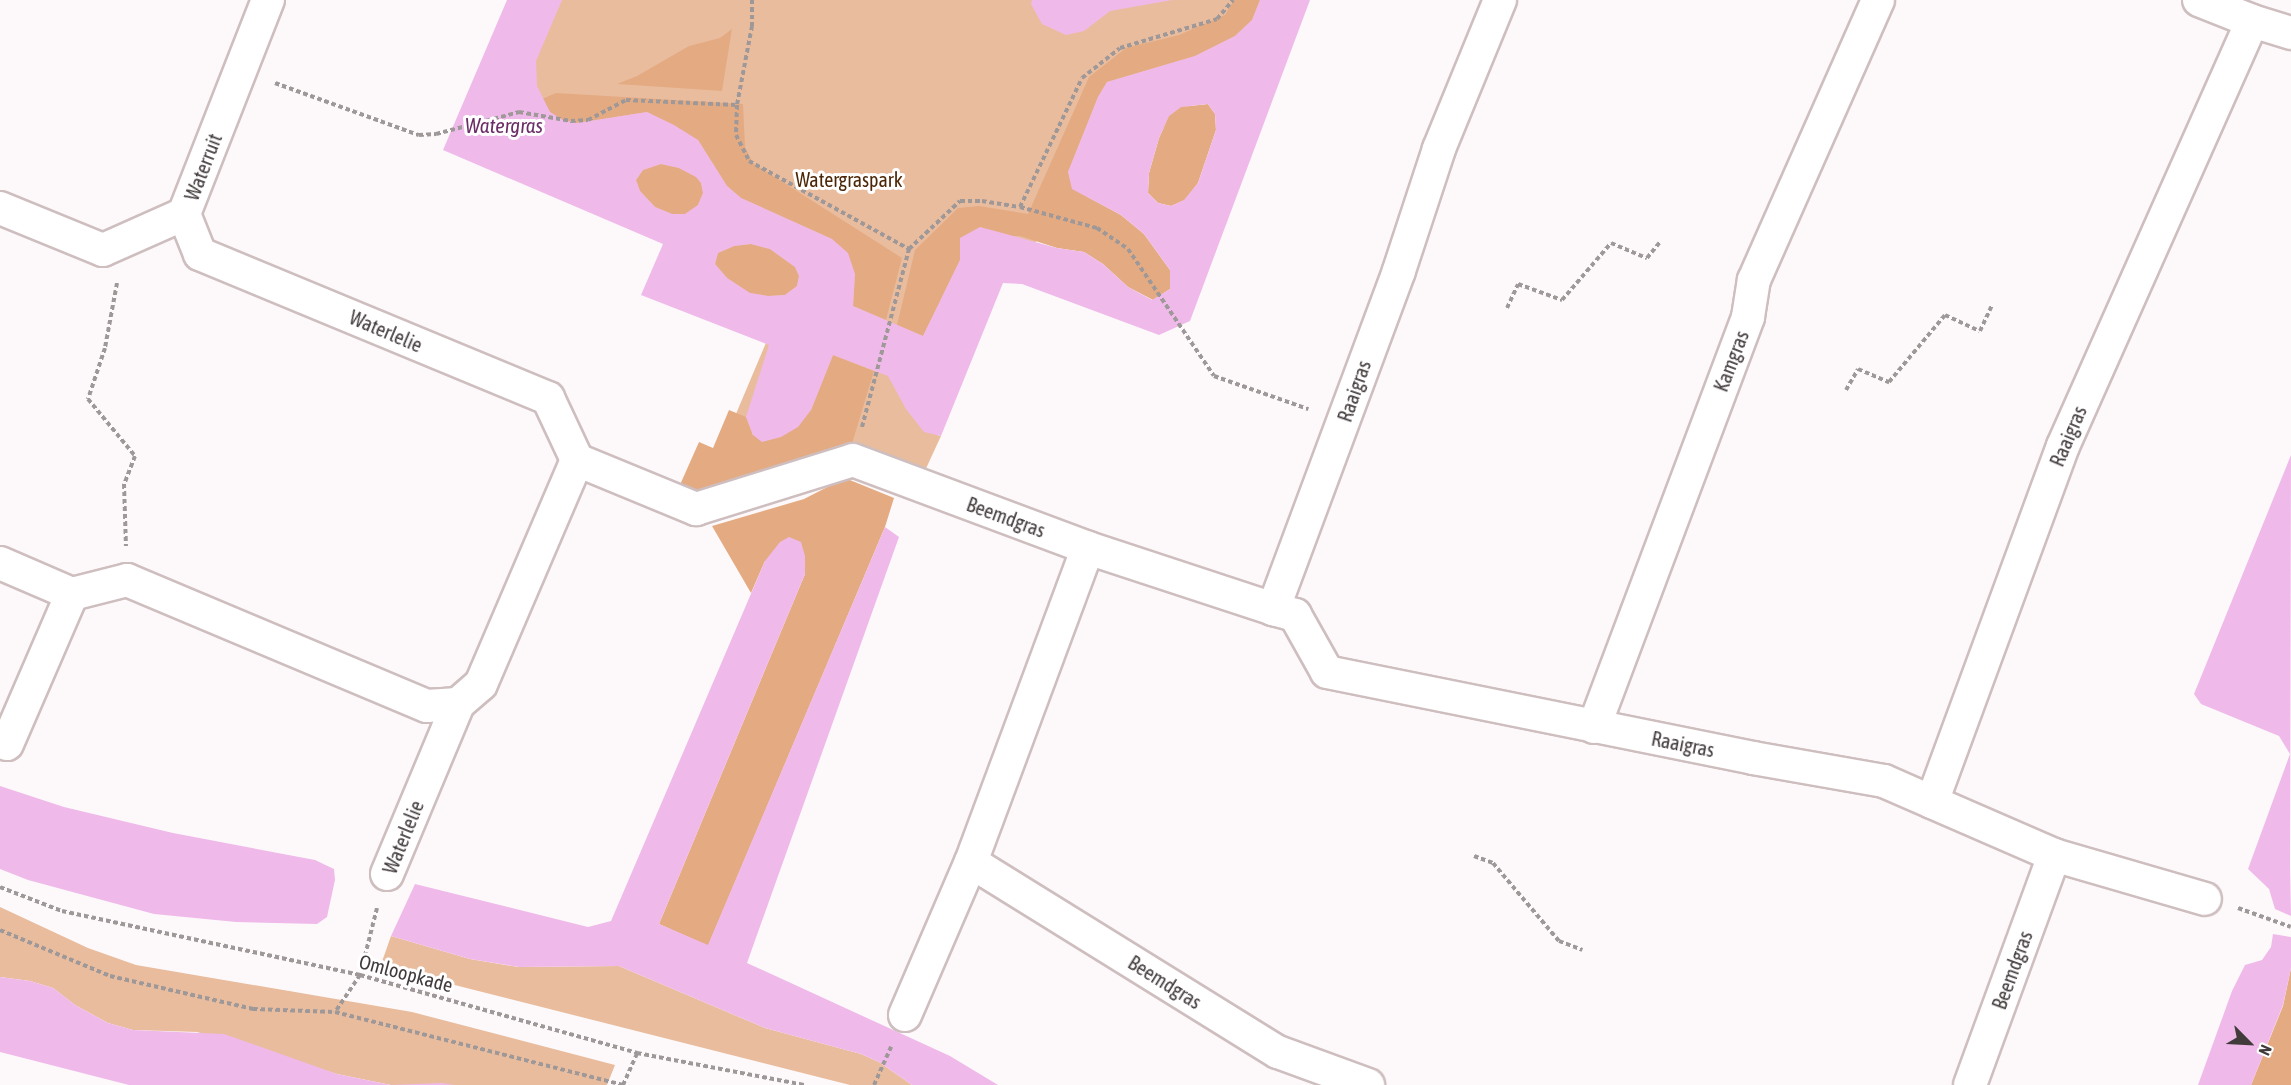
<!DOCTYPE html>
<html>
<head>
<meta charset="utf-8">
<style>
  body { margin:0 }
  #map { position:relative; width:2291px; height:1085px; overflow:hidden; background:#fdf9fa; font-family:"Asap Condensed",sans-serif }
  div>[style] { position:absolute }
  .green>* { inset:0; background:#e9bc9e }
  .forest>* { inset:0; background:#e4ab82 }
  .water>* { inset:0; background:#efbaea }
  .path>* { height:4px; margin-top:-2px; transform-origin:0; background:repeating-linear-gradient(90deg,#9e9899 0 4.5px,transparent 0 7.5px) }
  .roads { filter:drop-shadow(2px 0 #cebebf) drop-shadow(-2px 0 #cebebf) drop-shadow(0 2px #cebebf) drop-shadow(0 -2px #cebebf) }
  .minor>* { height:32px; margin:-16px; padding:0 16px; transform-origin:16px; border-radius:16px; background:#fff }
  span { translate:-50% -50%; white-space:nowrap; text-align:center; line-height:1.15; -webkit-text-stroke:6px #fff; paint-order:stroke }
  .street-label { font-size:20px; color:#423b3c }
  .park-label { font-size:20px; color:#4c2707 }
  .water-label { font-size:21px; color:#6b2d67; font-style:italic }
  .north { position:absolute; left:2219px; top:1013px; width:60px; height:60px; -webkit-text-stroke:4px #fff; paint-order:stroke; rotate:114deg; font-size:16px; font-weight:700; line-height:24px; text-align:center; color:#423b3c }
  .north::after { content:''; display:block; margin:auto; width:21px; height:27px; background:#423b3c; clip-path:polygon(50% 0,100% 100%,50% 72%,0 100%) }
</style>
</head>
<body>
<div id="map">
  <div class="green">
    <i style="clip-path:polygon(513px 0,1307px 0,1002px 272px,937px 435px,941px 436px,923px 475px,730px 428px,768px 338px,668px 242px,451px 146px)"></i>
    <i style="clip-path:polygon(0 907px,88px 948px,136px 965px,412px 1012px,615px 1065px,607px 1085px,391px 1085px,337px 1074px,197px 1032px,133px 1030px,108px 1023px,75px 1005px,53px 988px,30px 981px,0 977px)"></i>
    <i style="clip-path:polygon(391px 936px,470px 959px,518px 967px,619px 966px,765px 1028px,861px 1054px,879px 1062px,912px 1085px,850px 1085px,423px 977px,379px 970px)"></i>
  </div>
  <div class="forest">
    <i style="clip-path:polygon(1234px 0,1260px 0,1252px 20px,1235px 36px,1195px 56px,1107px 82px,1098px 97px,1068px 172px,1073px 189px,1121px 215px,1144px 234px,1170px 270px,1170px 289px,1153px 300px,1128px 287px,1103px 264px,1084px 252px,1057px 248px,1020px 236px,960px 238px,960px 260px,923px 336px,897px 325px,915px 250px,958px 208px,979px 206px,1028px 214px,1089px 77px,1126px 48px,1179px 35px,1225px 15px)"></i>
    <i style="clip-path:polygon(732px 29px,722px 91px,617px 84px,637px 76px,689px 46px,720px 38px)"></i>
    <i style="clip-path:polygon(556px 93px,743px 104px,745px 147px,753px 163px,902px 258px,886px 320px,853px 306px,855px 274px,832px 239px,741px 198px,727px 186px,698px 140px,647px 112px,577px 123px,563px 121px,550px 112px,542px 99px)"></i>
    <i style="clip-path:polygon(1208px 104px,1215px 114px,1216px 130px,1198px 183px,1185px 200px,1171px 206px,1158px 203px,1148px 193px,1149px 173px,1159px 138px,1169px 116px,1181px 107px)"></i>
    <i style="clip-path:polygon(661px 164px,679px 168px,697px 177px,701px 183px,703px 193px,698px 205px,685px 215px,672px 214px,655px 207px,640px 191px,636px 180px,643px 170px)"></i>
    <i style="clip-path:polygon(751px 244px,770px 249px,795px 267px,799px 276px,797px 286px,785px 295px,768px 296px,750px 293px,727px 278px,715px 264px,718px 253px,734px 246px)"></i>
    <i style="clip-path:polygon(833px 355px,874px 371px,851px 447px,700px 497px,679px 487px,699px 442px,713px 448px,729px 410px,746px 417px,753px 435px,811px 410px)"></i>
    <i style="clip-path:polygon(845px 478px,894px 498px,885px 527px,708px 946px,659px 924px,805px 574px,765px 561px,751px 593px,712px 526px,804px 499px)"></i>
    <i style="clip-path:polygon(2291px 968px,2291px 1085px,2251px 1085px,2283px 1006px)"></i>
  </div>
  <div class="water">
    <i style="clip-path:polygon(evenodd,507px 0,562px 0,536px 61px,537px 86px,550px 112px,563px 120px,577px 123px,647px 112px,674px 125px,698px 140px,727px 186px,741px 198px,832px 239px,848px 253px,855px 274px,853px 306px,923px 336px,960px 260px,960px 238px,980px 227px,1057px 248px,1084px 252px,1103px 264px,1128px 287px,1152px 300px,1170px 289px,1170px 270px,1144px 234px,1121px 215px,1072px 189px,1068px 172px,1098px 97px,1107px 82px,1195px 56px,1235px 36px,1252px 20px,1260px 0,1310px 0,1190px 321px,1159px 335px,1022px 284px,1003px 283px,941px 436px,924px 432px,906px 409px,888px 376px,833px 355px,811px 410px,798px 427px,781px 437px,762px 442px,753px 435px,746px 417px,769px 345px,641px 295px,663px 244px,443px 150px,507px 0,1208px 104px,1215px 114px,1216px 130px,1198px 183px,1184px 200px,1171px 206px,1158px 203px,1148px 193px,1149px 173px,1159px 138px,1169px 116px,1181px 107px,1208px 104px,507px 0,661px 164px,679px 168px,696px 177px,701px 183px,703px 193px,698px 205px,685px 214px,672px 214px,655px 207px,640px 191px,636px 180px,643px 170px,661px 164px,507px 0,751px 244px,770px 249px,795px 267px,799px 276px,797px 286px,785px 295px,768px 296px,750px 293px,727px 278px,715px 264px,718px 253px,734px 246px,751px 244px)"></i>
    <i style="clip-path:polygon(1032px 0,1172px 0,1110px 11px,1084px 31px,1066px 35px,1042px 24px,1031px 4px)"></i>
    <i style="clip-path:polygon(2291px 455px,2290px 866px,2291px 916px,2275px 909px,2269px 889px,2248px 869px,2290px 754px,2279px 736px,2201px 704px,2194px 694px)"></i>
    <i style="clip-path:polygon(885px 527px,899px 537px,747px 963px,950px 1056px,998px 1085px,912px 1085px,879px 1062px,861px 1054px,765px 1028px,619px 966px,519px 967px,470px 959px,391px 936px,415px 884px,588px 927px,611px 921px,765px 561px,780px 542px,789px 537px,801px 542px,805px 556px,805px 574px,659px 924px,708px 945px)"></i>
    <i style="clip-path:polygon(0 786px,64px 807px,173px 833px,315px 860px,334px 869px,335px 880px,327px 917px,317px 924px,236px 922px,154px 914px,28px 880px,0 869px)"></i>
    <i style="clip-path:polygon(2273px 934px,2291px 937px,2291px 968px,2283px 1005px,2251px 1085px,2198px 1085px,2232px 991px,2245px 965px,2262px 960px,2271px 947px)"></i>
    <i style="clip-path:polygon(0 977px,30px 981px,53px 988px,75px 1005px,108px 1023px,133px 1030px,224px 1034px,337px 1074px,391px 1085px,441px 1083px,455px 1085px,129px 1085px,0 1052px)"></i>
  </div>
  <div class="path">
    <i style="left:752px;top:0;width:26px;rotate:90deg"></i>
    <i style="left:752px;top:26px;width:80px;rotate:100.8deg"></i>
    <i style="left:737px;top:105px;width:30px;rotate:92deg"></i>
    <i style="left:736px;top:135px;width:29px;rotate:63deg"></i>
    <i style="left:749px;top:161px;width:183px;rotate:28.8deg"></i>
    <i style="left:275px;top:83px;width:153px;rotate:19.9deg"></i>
    <i style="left:419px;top:135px;width:17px;rotate:-3deg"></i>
    <i style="left:436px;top:134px;width:86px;rotate:-14.8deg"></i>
    <i style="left:519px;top:112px;width:53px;rotate:9.8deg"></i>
    <i style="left:571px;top:121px;width:17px;rotate:-3deg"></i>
    <i style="left:588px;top:120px;width:43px;rotate:-27.8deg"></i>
    <i style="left:626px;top:100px;width:111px;rotate:2.6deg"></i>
    <i style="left:1020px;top:207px;width:80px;rotate:15.3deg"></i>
    <i style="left:1097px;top:228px;width:37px;rotate:34deg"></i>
    <i style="left:1128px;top:249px;width:153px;rotate:55.9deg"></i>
    <i style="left:1214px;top:376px;width:100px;rotate:19.3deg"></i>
    <i style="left:117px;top:283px;width:66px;rotate:100.5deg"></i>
    <i style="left:105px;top:348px;width:54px;rotate:108.4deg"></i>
    <i style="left:88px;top:399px;width:74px;rotate:50.5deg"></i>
    <i style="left:135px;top:456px;width:30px;rotate:111deg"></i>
    <i style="left:124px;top:484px;width:62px;rotate:88.2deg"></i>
    <i style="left:1507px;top:308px;width:26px;rotate:-65deg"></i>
    <i style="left:1518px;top:284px;width:47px;rotate:20deg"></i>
    <i style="left:1562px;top:300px;width:75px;rotate:-49.3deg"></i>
    <i style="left:1611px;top:243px;width:39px;rotate:23deg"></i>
    <i style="left:1647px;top:258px;width:22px;rotate:-51deg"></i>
    <i style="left:1846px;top:390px;width:24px;rotate:-60deg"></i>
    <i style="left:1858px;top:369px;width:34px;rotate:23deg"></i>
    <i style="left:1889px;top:382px;width:87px;rotate:-50.1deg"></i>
    <i style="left:1945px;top:315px;width:38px;rotate:25deg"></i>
    <i style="left:1980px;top:331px;width:29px;rotate:-65deg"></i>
    <i style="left:862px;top:427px;width:184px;rotate:-75.2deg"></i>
    <i style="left:909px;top:249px;width:70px;rotate:-43.3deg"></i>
    <i style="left:960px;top:201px;width:22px"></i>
    <i style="left:982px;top:201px;width:38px;rotate:9deg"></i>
    <i style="left:1020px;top:207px;width:143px;rotate:-64.3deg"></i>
    <i style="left:1082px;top:78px;width:48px;rotate:-38.3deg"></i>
    <i style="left:1120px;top:48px;width:101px;rotate:-16.6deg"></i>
    <i style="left:1217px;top:19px;width:25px;rotate:-50deg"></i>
    <i style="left:1474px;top:856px;width:20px;rotate:20deg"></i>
    <i style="left:1493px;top:863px;width:102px;rotate:49.8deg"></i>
    <i style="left:1559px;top:941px;width:25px;rotate:21deg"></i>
    <i style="left:0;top:887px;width:66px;rotate:21.2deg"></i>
    <i style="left:62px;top:911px;width:305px;rotate:12.1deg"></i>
    <i style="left:360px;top:975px;width:288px;rotate:15.7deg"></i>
    <i style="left:637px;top:1053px;width:170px;rotate:10.8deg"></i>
    <i style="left:377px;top:908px;width:69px;rotate:104.2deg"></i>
    <i style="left:360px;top:975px;width:45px;rotate:124deg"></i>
    <i style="left:335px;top:1012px;width:298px;rotate:14.2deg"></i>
    <i style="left:2238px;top:908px;width:56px;rotate:19.7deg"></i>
    <i style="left:0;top:930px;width:119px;rotate:22.7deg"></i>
    <i style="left:110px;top:976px;width:147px;rotate:13deg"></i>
    <i style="left:253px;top:1009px;width:82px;rotate:2.1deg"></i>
    <i style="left:623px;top:1085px;width:35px;rotate:-66deg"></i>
    <i style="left:874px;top:1085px;width:42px;rotate:-65.9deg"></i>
  </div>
  <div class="roads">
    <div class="minor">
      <i style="left:1500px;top:0;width:161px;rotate:112.3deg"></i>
      <i style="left:1439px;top:149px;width:128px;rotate:108.2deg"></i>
      <i style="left:1399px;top:271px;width:361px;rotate:110.4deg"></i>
      <i style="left:1273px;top:609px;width:23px;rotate:15deg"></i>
      <i style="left:1295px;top:615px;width:65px;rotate:60.7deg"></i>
      <i style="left:1327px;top:672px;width:435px;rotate:11.4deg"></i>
      <i style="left:1753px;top:758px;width:133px;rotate:10deg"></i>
      <i style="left:1884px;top:781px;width:52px;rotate:23.6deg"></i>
      <i style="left:1932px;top:802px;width:379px;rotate:-69.8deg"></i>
      <i style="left:2063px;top:446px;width:465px;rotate:-66deg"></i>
      <i style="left:2252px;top:21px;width:57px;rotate:-158.4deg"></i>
      <i style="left:2252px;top:21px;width:41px;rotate:17.1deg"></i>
      <i style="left:0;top:208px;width:111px;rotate:22.2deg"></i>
      <i style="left:103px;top:250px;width:89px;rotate:-24deg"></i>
      <i style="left:184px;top:214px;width:230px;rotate:-68.6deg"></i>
      <i style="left:184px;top:214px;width:43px;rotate:68.2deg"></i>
      <i style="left:200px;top:254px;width:377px;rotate:22.5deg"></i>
      <i style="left:548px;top:398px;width:68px;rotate:64.9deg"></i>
      <i style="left:577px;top:460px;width:129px;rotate:22.4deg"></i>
      <i style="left:696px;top:509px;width:164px;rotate:-17.3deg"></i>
      <i style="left:853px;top:460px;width:251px;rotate:20.5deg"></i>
      <i style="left:1088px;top:548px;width:195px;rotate:18.2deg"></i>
      <i style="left:0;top:563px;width:78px;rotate:23.3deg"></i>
      <i style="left:72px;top:594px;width:57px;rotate:-14.3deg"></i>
      <i style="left:127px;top:580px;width:325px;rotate:22.8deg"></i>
      <i style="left:427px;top:706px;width:31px;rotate:-4deg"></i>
      <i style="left:1594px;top:727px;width:438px;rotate:-69.4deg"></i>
      <i style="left:1748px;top:317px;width:37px;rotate:-81deg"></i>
      <i style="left:1754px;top:280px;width:306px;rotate:-66.1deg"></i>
      <i style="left:7px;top:744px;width:163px;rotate:-66.6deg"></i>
      <i style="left:1932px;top:802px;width:133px;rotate:23.5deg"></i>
      <i style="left:2054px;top:855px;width:157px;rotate:16.2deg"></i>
      <i style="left:971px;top:862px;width:361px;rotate:31.8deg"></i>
      <i style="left:1278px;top:1052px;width:96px;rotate:20.1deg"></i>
      <i style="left:387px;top:874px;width:184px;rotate:-67.3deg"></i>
      <i style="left:458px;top:704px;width:30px;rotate:-41deg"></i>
      <i style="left:481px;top:684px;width:244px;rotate:-66.8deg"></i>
      <i style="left:905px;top:1015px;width:167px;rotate:-66.7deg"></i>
      <i style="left:971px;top:862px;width:335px;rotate:-69.6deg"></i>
      <i style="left:1970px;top:1085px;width:245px;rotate:-69.9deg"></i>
    </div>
  </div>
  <div class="street-label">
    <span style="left:203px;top:167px;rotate:-69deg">Waterruit</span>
    <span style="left:386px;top:331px;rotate:23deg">Waterlelie</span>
    <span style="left:1731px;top:361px;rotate:-69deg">Kamgras</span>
    <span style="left:1354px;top:391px;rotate:-71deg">Raaigras</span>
    <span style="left:2068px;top:436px;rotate:-67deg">Raaigras</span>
    <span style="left:1006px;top:517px;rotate:20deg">Beemdgras</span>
    <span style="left:1683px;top:744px;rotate:11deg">Raaigras</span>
    <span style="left:403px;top:837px;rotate:-68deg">Waterlelie</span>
    <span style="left:2012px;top:970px;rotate:-70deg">Beemdgras</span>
    <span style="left:406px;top:973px;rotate:15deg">Omloopkade</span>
    <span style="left:1165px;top:982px;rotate:32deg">Beemdgras</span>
  </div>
  <div class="park-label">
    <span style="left:849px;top:179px">Watergraspark</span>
  </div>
  <div class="water-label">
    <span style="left:504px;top:125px">Watergras</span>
  </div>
  <div class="north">N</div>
</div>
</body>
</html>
